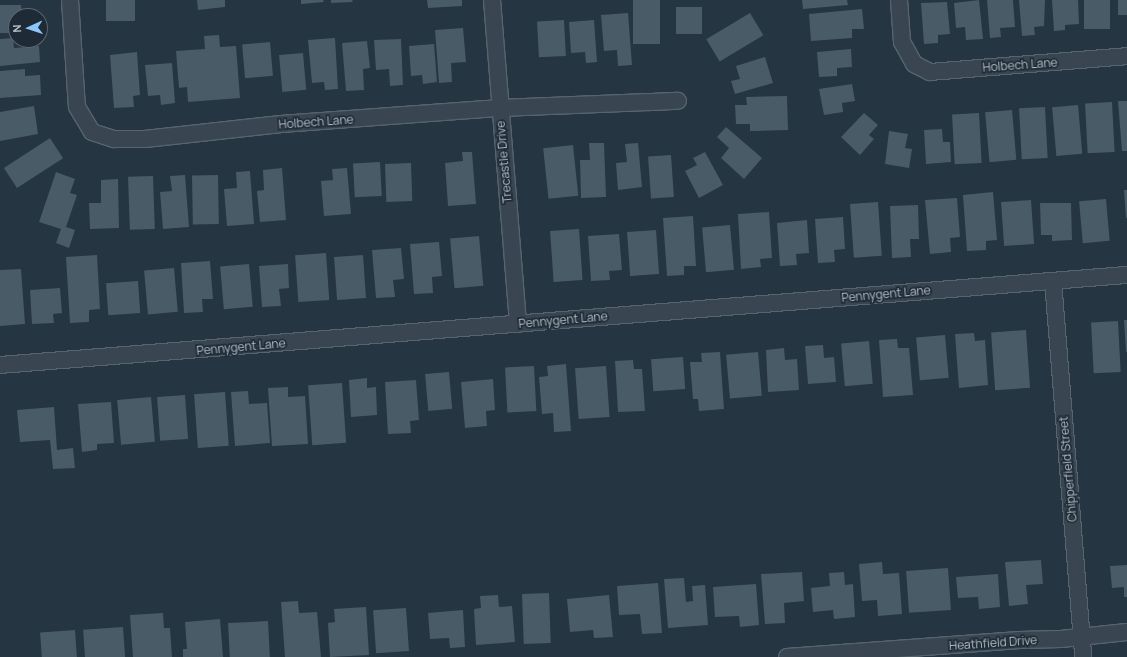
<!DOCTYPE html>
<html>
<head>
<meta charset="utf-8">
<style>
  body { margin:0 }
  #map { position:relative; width:1127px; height:657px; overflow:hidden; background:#253541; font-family:Manrope,sans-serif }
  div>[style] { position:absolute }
  .building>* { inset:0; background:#495b67; transform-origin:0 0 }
  .roads { filter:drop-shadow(1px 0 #57646e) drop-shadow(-1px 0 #57646e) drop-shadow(0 1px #57646e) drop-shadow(0 -1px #57646e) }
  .minor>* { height:16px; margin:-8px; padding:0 8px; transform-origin:8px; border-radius:8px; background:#394651 }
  span { translate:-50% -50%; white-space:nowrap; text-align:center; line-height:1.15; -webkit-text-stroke:3.5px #1e2b36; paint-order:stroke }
  .street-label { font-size:12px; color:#b6c1cb }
  .north { position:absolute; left:8px; top:8px; width:40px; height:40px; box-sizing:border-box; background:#1e2b36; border:1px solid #5b6772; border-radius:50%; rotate:267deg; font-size:11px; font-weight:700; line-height:16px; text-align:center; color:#b6c1cb }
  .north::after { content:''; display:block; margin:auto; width:14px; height:18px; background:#8cc6fa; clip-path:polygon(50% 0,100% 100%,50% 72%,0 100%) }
</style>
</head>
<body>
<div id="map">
  <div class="building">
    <i style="left:106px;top:0;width:29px;height:21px"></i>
    <i style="clip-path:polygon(197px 0,225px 0,225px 7px,198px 10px)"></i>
    <i style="clip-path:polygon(301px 0,323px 0,324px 2px,301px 4px)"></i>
    <i style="clip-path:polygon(331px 0,352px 0,353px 2px,331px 3px)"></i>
    <i style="clip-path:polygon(427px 0,462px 0,462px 6px,428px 8px)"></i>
    <i style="left:633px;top:0;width:27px;height:44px"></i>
    <i style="clip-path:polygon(802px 0,847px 0,848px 5px,803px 9px)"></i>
    <i style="clip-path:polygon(979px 0,983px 39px,966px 40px,965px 27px,956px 28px,954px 3px)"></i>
    <i style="clip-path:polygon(987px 0,1013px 0,1015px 27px,1000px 28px,1001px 37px,990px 38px)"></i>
    <i style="clip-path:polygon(1019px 0,1045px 0,1044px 26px,1034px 27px,1035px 35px,1022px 36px)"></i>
    <i style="clip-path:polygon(1052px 0,1078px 0,1079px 24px,1065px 25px,1065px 30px,1054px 31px)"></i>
    <i style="left:1084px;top:0;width:26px;height:29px"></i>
    <i style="left:1118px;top:0;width:9px;height:15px"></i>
    <i style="clip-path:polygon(947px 2px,950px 34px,938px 35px,938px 43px,924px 44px,921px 3px)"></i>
    <i style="clip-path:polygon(0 5px,21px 5px,22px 16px,16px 16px,16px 33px,0 33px)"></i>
    <i style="left:676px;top:7px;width:26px;height:27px"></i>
    <i style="clip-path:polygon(862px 9px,864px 29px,852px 29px,852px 38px,811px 41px,809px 14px)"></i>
    <i style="clip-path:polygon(628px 13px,632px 65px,618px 66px,617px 50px,604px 51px,601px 15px)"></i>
    <i style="left:750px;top:13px;width:26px;height:51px;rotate:59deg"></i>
    <i style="left:564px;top:20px;width:36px;height:27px;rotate:87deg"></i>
    <i style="clip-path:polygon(594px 20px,597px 62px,586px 63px,585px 52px,571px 53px,569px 22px)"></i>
    <i style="clip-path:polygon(463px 28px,466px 62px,451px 63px,452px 82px,439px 83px,435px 30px)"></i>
    <i style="clip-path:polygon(219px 35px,220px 47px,236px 46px,240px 98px,188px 102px,187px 87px,179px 88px,176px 51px,205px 49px,204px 36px)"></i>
    <i style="clip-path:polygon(13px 38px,14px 48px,39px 46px,40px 62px,0 66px,0 39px)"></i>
    <i style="clip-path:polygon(335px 38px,338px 89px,325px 90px,324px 82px,312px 83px,308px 40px)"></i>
    <i style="clip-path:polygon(401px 39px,403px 85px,390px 86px,389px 69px,376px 70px,374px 40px)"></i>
    <i style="clip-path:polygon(367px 41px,370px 68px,363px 69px,364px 90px,346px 91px,342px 43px)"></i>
    <i style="left:270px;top:42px;width:34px;height:28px;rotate:85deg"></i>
    <i style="clip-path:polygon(434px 44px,437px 82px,423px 84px,422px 75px,411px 76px,409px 46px)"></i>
    <i style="clip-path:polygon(851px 49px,852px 67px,837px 68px,837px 76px,819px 77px,817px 52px)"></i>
    <i style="clip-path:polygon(137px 52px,140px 95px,133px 96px,134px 107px,114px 108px,110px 55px)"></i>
    <i style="left:303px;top:53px;width:37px;height:24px;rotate:85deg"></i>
    <i style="clip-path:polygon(765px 57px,773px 83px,735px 94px,731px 81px,740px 79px,736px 66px)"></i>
    <i style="clip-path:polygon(172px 63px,175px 103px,161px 105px,160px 95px,148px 96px,145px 65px)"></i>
    <i style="clip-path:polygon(25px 69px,25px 76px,40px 75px,41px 95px,0 98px,0 71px)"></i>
    <i style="clip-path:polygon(852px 84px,855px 101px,842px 103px,843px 112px,824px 115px,819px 89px)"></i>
    <i style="clip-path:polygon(787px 96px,788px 130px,750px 131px,750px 124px,736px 124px,735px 105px,747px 105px,746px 97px)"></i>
    <i style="clip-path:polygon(1118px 101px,1127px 101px,1127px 151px,1122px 151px)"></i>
    <i style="left:1112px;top:102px;width:50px;height:27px;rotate:87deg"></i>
    <i style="left:1078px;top:105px;width:49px;height:26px;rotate:85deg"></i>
    <i style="clip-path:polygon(34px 106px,38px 134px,0 141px,0 112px)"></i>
    <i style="left:1045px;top:107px;width:51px;height:26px;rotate:87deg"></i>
    <i style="left:1012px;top:110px;width:50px;height:27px;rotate:85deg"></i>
    <i style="clip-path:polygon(864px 113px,878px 125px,869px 135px,874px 139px,860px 155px,841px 137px)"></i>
    <i style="left:979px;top:113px;width:50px;height:27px;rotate:87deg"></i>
    <i style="clip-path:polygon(726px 127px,762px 158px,744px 179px,721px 158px,729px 148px,717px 137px)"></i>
    <i style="clip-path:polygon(942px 129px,943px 142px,950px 142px,951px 162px,926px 164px,924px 130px)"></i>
    <i style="clip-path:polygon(889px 131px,908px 134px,905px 148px,912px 149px,909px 168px,885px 164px)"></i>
    <i style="left:50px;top:138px;width:24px;height:55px;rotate:57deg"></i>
    <i style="clip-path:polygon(589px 143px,604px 143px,606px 197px,581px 198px,580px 160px,590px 160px)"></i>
    <i style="clip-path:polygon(638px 143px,642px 187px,618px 190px,616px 163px,627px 162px,625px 144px)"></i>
    <i style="left:573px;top:145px;width:51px;height:30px;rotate:84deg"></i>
    <i style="clip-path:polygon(462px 152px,472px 152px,476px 204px,448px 206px,445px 163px,463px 161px)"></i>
    <i style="clip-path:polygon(705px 152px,723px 185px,699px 198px,685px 171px,697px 165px,693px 158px)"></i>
    <i style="left:671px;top:155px;width:42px;height:23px;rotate:86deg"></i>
    <i style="left:380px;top:162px;width:34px;height:27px;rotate:87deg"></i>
    <i style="left:411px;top:163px;width:38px;height:26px;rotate:88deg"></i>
    <i style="clip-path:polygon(282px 168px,286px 220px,260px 222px,257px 191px,264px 190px,263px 170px)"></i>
    <i style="clip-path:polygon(347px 168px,351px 214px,324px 216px,321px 181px,333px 180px,332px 169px)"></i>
    <i style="clip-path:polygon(250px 171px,254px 224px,227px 226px,224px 189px,237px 188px,236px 172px)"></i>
    <i style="clip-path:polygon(56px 172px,75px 179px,70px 193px,77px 195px,66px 227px,75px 230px,69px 248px,56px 243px,61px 229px,39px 222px)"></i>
    <i style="clip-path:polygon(185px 175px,189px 227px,163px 229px,160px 192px,172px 191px,170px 176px)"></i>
    <i style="left:218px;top:175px;width:49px;height:26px;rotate:89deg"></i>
    <i style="left:153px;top:176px;width:53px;height:25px;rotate:88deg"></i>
    <i style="clip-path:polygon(118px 179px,119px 228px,90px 229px,89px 203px,101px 203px,101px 180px)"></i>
    <i style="clip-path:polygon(1124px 190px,1127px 190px,1127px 218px,1126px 218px)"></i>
    <i style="clip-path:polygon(993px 192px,997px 240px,986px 241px,986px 250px,967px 251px,963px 195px)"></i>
    <i style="clip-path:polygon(957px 198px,960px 237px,950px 238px,951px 252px,930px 254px,925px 200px)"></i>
    <i style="left:1106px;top:199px;width:42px;height:27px;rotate:85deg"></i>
    <i style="left:1031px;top:200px;width:44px;height:30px;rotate:86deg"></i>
    <i style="left:878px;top:202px;width:54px;height:28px;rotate:86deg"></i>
    <i style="clip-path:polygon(1040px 203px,1071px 203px,1072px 240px,1052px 241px,1052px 235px,1041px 235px)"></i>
    <i style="clip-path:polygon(918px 205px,919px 239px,910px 239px,911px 257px,892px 258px,890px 206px)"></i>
    <i style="clip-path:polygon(769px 212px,772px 258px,760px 259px,761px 267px,741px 269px,738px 214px)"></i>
    <i style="clip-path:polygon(693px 216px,696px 266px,684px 266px,684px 275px,667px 276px,663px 218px)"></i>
    <i style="clip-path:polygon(843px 217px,845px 249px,834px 250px,835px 262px,818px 263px,815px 219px)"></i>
    <i style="clip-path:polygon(807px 220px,809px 253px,796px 254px,797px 265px,780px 266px,777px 223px)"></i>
    <i style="left:730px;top:225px;width:45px;height:28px;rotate:85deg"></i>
    <i style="left:579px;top:229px;width:51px;height:29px;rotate:86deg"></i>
    <i style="left:656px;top:230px;width:44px;height:29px;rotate:86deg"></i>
    <i style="clip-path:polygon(619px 234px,622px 270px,609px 271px,610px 280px,591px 281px,588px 236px)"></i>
    <i style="left:479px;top:236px;width:50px;height:29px;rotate:85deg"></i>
    <i style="clip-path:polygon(439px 242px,442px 276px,432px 277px,433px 293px,414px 294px,410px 244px)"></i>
    <i style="clip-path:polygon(401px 248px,404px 279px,393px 280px,395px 297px,376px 298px,372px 250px)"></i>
    <i style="left:326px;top:253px;width:47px;height:31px;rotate:86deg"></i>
    <i style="clip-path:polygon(97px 255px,100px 309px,89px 310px,89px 322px,70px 323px,66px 257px)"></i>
    <i style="left:363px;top:255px;width:43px;height:29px;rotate:86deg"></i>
    <i style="clip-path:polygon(210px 261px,213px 299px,202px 299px,203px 312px,184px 313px,181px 263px)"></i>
    <i style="left:249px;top:264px;width:43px;height:29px;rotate:85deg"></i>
    <i style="clip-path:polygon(288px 264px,289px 288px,279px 289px,281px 306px,262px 307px,259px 266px)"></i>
    <i style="left:174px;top:268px;width:44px;height:30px;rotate:85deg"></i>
    <i style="clip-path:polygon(21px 269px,25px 324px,0 326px,0 270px)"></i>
    <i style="left:138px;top:281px;width:32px;height:32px;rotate:86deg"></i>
    <i style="clip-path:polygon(60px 288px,62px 313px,53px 314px,54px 323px,32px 324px,30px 290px)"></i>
    <i style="clip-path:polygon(1124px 320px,1127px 320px,1127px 352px,1126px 352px)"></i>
    <i style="left:1118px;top:321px;width:51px;height:27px;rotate:87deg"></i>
    <i style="left:1026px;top:330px;width:58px;height:35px;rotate:86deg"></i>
    <i style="clip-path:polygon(974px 333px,975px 341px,985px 340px,988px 385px,959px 388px,955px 334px)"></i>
    <i style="left:945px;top:335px;width:43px;height:29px;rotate:85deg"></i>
    <i style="clip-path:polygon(897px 339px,898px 348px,909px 348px,913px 395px,883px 397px,879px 340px)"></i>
    <i style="left:869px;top:341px;width:43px;height:28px;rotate:85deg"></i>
    <i style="clip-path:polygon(823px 345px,824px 358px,834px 357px,836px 382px,808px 384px,805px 346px)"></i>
    <i style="clip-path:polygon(784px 348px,785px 360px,797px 359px,799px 390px,768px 392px,766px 350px)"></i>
    <i style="clip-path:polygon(720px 352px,724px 409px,699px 411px,698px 399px,693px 399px,690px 362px,702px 362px,701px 353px)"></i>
    <i style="left:758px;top:352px;width:44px;height:32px;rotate:85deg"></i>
    <i style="left:683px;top:357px;width:32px;height:32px;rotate:86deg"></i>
    <i style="clip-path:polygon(633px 360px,634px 369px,642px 369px,645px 411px,618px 412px,615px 361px)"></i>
    <i style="clip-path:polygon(566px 364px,571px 431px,554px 432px,553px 413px,542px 414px,539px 377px,548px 376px,547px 366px)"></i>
    <i style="left:534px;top:366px;width:45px;height:29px;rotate:87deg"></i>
    <i style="left:606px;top:366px;width:51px;height:31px;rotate:86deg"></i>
    <i style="left:449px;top:372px;width:37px;height:24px;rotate:85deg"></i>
    <i style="clip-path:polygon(367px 378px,367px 388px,376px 387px,377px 415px,351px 417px,349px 380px)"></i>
    <i style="clip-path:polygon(493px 379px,495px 410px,486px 411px,487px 426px,465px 428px,461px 382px)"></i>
    <i style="clip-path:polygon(416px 380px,419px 420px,410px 421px,411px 433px,388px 434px,385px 382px)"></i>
    <i style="left:342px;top:383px;width:60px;height:34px;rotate:86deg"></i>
    <i style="clip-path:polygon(288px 387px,288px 397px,305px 396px,308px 444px,272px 446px,268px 388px)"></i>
    <i style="clip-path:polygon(248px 391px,249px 404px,267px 403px,270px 443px,235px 446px,231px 392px)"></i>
    <i style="left:225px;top:392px;width:54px;height:31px;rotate:86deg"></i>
    <i style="left:185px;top:395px;width:44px;height:28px;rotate:86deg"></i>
    <i style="left:151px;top:397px;width:45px;height:34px;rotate:85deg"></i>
    <i style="clip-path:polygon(111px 402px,114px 443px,97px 444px,97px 450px,82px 452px,78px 404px)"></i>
    <i style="clip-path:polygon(54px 407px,57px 450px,73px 448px,75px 468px,53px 469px,50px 440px,20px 442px,17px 410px)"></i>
    <i style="clip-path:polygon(1041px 560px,1043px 584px,1026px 585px,1028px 604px,1009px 606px,1005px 562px)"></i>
    <i style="clip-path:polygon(882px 562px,883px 574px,899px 573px,902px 614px,878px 616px,877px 600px,862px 601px,859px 564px)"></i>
    <i style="clip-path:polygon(1127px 565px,1127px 597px,1124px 597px,1124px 587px,1112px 588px,1110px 566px)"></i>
    <i style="left:948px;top:568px;width:42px;height:42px;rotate:86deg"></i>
    <i style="clip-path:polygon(802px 572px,804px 601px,784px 603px,785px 623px,765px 624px,761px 574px)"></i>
    <i style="clip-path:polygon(844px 572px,845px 585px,853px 584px,855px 617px,834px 619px,833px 610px,813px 612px,811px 588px,830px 586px,829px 573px)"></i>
    <i style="clip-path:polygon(998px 574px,1000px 607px,979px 609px,978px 597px,958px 598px,956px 577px)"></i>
    <i style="clip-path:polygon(684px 578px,686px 602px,693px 601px,692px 586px,705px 585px,708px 625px,668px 628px,664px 579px)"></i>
    <i style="clip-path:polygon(658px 583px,662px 633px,642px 634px,640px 614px,619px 615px,617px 586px)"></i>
    <i style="clip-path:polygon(756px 584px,759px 625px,740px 627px,739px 616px,715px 617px,713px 587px)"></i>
    <i style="left:549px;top:593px;width:50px;height:27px;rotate:88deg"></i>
    <i style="clip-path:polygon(498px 595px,499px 607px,512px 606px,515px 642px,476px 645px,474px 609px,481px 608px,480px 596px)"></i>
    <i style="clip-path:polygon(609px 595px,613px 637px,594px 638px,593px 630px,570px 632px,567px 599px)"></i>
    <i style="clip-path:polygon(298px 601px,299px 613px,317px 612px,321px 657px,285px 657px,281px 602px)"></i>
    <i style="clip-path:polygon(366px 607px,369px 655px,330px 657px,328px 623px,335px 622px,334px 609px)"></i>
    <i style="left:406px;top:608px;width:43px;height:33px;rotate:86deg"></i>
    <i style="clip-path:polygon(463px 610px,465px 647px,450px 648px,449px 638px,430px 639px,428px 613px)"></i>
    <i style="clip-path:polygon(163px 613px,164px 628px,170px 628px,172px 657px,133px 657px,130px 615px)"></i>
    <i style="clip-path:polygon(220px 619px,223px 657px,183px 657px,183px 649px,187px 649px,185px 622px)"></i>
    <i style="left:268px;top:621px;width:36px;height:40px;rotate:87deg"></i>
    <i style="left:123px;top:627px;width:30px;height:40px;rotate:86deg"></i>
    <i style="left:75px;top:630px;width:27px;height:35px;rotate:86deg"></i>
  </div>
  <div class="roads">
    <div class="minor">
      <i style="left:70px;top:0;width:107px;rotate:86.3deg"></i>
      <i style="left:77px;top:107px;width:29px;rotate:59deg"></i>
      <i style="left:92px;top:132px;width:23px;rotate:18deg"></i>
      <i style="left:114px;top:139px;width:31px"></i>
      <i style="left:145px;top:139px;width:137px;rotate:-6.3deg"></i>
      <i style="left:281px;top:124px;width:220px;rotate:-4.2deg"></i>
      <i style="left:500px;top:108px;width:178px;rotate:-2.3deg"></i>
      <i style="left:492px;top:0;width:325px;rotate:85.4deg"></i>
      <i style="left:899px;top:0;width:42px;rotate:85.9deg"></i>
      <i style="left:902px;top:42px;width:25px;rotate:61deg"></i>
      <i style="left:914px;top:64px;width:18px;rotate:27deg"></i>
      <i style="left:930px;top:72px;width:198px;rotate:-4.6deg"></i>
      <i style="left:1053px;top:281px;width:377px;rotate:85.4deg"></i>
      <i style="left:0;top:365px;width:1131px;rotate:-4.57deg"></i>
      <i style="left:787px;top:657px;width:233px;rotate:-4.2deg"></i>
      <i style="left:1019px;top:640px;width:42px;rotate:-1.4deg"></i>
      <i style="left:1061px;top:639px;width:66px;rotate:-6.1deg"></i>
    </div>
  </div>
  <div class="street-label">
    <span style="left:1020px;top:65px;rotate:-4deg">Holbech Lane</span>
    <span style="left:316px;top:122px;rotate:-4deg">Holbech Lane</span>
    <span style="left:504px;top:162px;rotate:-95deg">Trecastle Drive</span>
    <span style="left:886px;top:294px;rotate:-5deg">Pennygent Lane</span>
    <span style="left:563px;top:320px;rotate:-5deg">Pennygent Lane</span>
    <span style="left:241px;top:347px;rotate:-5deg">Pennygent Lane</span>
    <span style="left:1068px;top:469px;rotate:-95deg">Chipperfield Street</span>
    <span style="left:993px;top:643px;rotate:-4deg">Heathfield Drive</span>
  </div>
  <div class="north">N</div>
</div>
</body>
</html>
